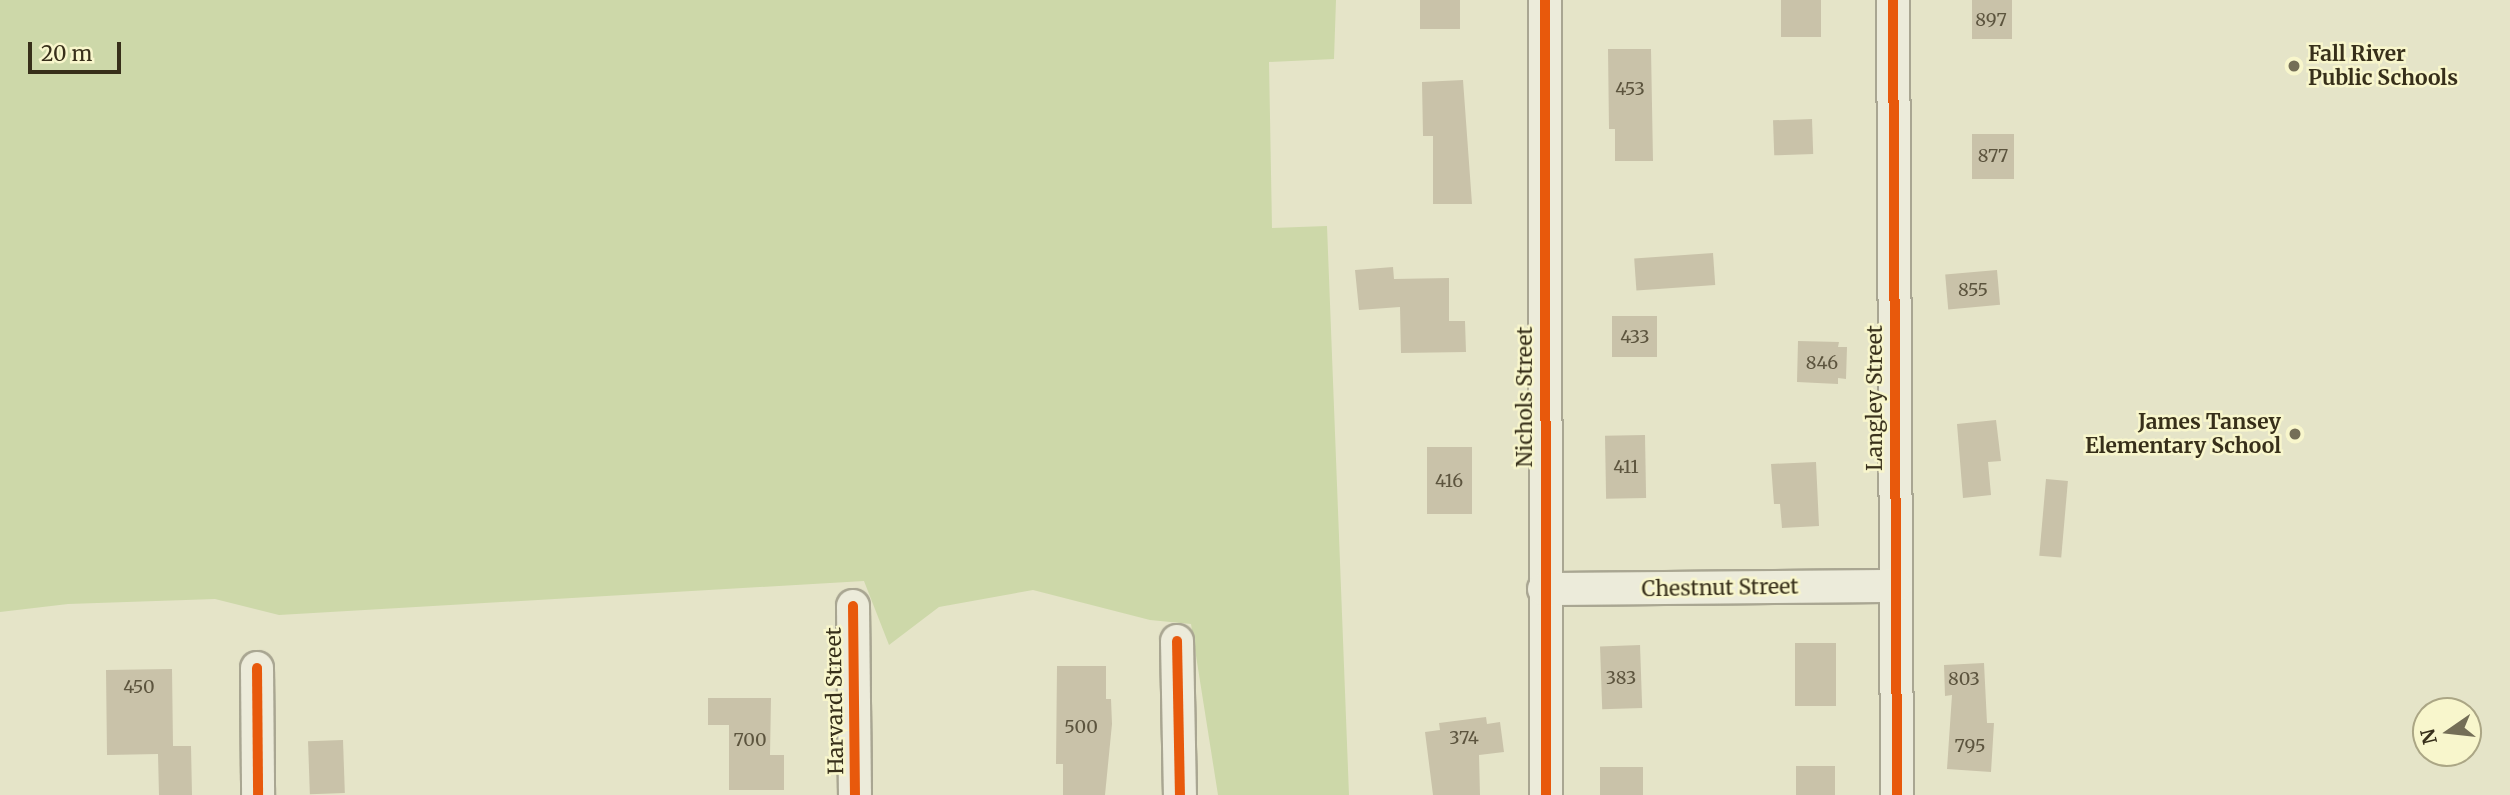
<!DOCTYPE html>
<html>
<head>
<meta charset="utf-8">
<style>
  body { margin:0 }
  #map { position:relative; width:2510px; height:795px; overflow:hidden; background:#e5e4c8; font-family:Merriweather,serif }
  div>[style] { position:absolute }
  .green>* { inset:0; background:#cdd8a9 }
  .building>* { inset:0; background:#c9c2a9; transform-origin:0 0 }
  .roads { filter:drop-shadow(2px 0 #a9a692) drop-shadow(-2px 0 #a9a692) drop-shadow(0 2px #a9a692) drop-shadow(0 -2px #a9a692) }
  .minor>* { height:32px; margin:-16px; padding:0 16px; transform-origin:16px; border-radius:16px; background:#ecebda }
  .cycleway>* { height:10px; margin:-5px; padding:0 5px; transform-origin:5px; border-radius:5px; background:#e8590c }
  .dots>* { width:19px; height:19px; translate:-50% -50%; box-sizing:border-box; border:4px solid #f8f6cc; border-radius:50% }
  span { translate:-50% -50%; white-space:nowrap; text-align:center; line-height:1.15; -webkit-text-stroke:5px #f8f6cc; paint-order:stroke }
  .number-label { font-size:18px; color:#5c543e }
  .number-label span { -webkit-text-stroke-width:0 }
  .poi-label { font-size:21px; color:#372f1a; font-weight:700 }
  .left { translate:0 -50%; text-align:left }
  .right { translate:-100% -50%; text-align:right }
  .street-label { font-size:21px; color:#372f1a }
  .north { position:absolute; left:2412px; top:697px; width:70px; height:70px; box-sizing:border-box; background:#f8f6cc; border:2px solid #aba685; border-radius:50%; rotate:256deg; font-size:19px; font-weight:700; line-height:28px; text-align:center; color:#372f1a }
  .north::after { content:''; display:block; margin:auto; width:24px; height:32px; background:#746e57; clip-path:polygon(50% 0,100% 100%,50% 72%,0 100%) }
  .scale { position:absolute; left:28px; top:42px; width:93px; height:32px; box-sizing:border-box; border:4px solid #372f1a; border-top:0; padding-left:9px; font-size:21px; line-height:24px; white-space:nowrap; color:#372f1a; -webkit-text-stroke:5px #f8f6cc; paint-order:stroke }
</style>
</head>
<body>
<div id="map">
  <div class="green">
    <i style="clip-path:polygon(0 0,1336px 0,1334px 59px,1269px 62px,1272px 228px,1327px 226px,1349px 795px,1218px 795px,1191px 624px,1150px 620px,1033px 590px,939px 607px,889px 645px,864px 581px,279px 615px,215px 599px,68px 604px,0 612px)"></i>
  </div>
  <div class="building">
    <i style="left:1420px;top:0;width:40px;height:29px"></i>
    <i style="left:1781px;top:0;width:40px;height:37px"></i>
    <i style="left:1972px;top:0;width:40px;height:39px"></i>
    <i style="clip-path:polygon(1608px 49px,1651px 49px,1653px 161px,1615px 161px,1615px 129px,1609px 129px)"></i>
    <i style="clip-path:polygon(1463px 80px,1472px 204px,1433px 204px,1433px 136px,1423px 136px,1422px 82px)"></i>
    <i style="left:1812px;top:119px;width:35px;height:39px;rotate:88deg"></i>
    <i style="left:1972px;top:134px;width:42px;height:45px"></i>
    <i style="left:1713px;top:253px;width:32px;height:79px;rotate:86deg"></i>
    <i style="clip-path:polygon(1393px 267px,1394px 279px,1449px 278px,1449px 321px,1465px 321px,1466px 352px,1401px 353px,1400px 307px,1359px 310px,1355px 270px)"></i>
    <i style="left:1997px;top:270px;width:35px;height:52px;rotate:85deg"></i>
    <i style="left:1657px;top:316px;width:41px;height:45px;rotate:90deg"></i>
    <i style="clip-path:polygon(1798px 341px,1839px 342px,1838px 347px,1847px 347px,1846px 379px,1838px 378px,1838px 384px,1797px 382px)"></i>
    <i style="clip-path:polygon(1996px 420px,2001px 461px,1988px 462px,1991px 495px,1963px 498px,1957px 424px)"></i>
    <i style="left:1645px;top:435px;width:63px;height:40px;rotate:89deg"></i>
    <i style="left:1427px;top:447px;width:45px;height:67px"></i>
    <i style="clip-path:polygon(1816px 462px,1819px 526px,1782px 528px,1780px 504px,1774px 504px,1771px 464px)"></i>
    <i style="left:2046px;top:479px;width:22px;height:77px;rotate:5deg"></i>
    <i style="left:1795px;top:643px;width:41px;height:63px"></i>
    <i style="left:1640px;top:645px;width:63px;height:40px;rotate:88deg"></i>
    <i style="clip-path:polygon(1984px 663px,1987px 723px,1994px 723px,1991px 772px,1947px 769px,1952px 695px,1945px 696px,1944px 665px)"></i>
    <i style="clip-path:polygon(1057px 666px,1106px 666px,1106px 699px,1111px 699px,1112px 724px,1105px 795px,1063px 795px,1063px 764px,1056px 764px)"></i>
    <i style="clip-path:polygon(172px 669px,173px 746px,191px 746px,192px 795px,159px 795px,158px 754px,107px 755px,106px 670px)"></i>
    <i style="clip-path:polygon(708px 698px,771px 698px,770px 755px,784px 755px,784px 790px,729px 790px,729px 725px,708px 725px)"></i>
    <i style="clip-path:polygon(1486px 717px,1487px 724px,1500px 722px,1504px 752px,1479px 755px,1480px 795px,1433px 795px,1425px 732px,1440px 730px,1439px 723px)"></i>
    <i style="left:343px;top:740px;width:53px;height:35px;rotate:88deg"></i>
    <i style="left:1796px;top:766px;width:39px;height:29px"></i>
    <i style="left:1643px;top:767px;width:28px;height:43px;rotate:90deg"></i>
  </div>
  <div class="roads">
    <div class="minor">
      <i style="left:1545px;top:0;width:795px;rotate:89.93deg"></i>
      <i style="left:1893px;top:0;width:795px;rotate:89.71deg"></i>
      <i style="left:1544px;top:589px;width:351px;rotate:-0.5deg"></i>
      <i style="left:853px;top:606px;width:189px;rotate:89.4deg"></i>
      <i style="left:1177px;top:641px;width:154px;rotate:88.9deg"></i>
      <i style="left:257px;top:668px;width:127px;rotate:89.5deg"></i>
    </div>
  </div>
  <div class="cycleway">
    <i style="left:1545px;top:0;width:795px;rotate:89.93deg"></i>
    <i style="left:1893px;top:0;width:795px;rotate:89.71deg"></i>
    <i style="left:853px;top:606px;width:189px;rotate:89.4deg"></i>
    <i style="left:1177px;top:641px;width:154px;rotate:88.9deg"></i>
    <i style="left:257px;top:668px;width:127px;rotate:89.5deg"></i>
  </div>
  <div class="dots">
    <i style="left:2294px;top:66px;background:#746e57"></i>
    <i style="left:2295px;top:434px;background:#746e57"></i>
  </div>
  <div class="number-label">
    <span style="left:1991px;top:20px">897</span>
    <span style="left:1630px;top:89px">453</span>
    <span style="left:1993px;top:156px">877</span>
    <span style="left:1973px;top:290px">855</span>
    <span style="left:1635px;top:337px">433</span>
    <span style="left:1822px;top:363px">846</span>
    <span style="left:1626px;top:467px">411</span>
    <span style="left:1449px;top:481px">416</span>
    <span style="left:1621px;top:678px">383</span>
    <span style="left:1964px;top:679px">803</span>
    <span style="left:139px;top:687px">450</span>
    <span style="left:1081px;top:727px">500</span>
    <span style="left:1464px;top:738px">374</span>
    <span style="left:750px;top:740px">700</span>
    <span style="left:1970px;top:746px">795</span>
  </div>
  <div class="poi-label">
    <span class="left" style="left:2308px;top:66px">Fall River<br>Public Schools</span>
    <span class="right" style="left:2281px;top:434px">James Tansey<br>Elementary School</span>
  </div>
  <div class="street-label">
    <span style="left:1525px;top:397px;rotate:-90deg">Nichols Street</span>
    <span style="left:1875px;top:398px;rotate:-90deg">Langley Street</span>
    <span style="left:1720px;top:588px;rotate:-1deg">Chestnut Street</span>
    <span style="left:835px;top:701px;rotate:-91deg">Harvard Street</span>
  </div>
  <div class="north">N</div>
  <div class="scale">20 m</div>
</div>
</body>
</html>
